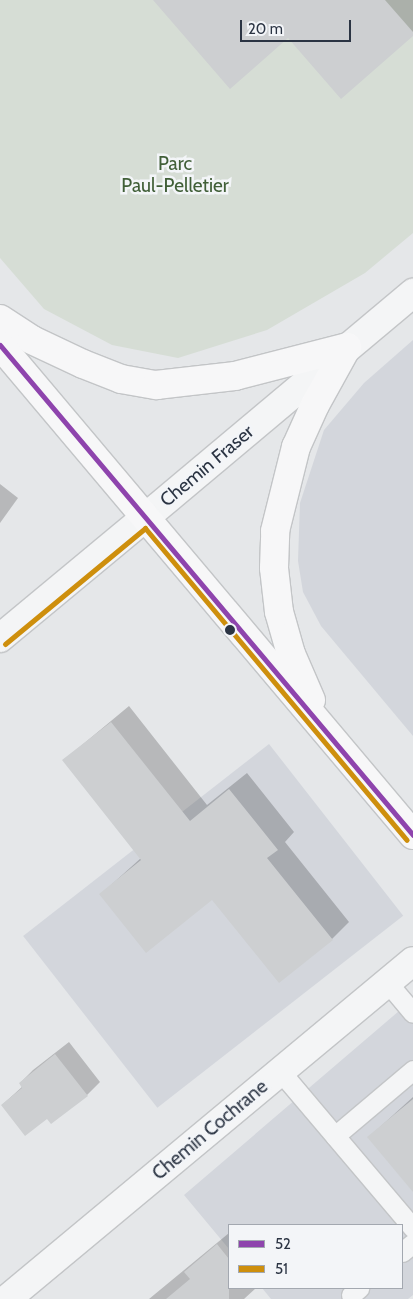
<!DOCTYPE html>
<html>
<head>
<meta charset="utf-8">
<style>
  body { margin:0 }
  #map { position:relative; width:413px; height:1299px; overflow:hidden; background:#e5e7e9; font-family:Cabin,sans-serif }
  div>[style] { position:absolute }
  .built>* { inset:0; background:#d3d6dc; transform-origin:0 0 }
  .green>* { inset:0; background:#d6ddd5 }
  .shadow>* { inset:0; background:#0003 }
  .building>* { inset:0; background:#cdcfd1 }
  .roads { filter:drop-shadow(1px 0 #c3c5c7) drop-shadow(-1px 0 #c3c5c7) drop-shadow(0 1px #c3c5c7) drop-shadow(0 -1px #c3c5c7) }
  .service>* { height:19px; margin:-9.5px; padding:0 9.5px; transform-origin:9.5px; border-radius:9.5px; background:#f4f5f6 }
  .minor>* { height:28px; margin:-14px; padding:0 14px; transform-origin:14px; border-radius:14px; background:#f4f5f6 }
  .tertiary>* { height:28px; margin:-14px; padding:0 14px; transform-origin:14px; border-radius:14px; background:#f4f5f6 }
  .secondary>* { height:28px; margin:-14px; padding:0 14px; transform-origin:14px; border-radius:14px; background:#f7f7f8 }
  .bus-1>* { height:5px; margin:-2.5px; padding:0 2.5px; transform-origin:2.5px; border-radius:2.5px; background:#8e44ad }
  .bus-2>* { height:5px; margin:-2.5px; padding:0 2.5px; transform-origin:2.5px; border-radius:2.5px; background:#ce8f0d }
  .dots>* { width:14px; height:14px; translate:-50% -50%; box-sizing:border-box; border:2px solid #f3f5f8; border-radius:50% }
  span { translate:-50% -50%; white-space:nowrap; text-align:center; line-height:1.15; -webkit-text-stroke:5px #f3f5f8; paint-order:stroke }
  .park-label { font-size:19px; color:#415f38 }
  .street-label { font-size:19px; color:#2b3443 }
  .legend { position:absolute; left:228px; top:1224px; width:175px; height:65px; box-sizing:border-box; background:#f3f5f8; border:1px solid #a3a8b0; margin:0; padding:6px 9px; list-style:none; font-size:15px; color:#2b3443 }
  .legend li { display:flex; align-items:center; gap:10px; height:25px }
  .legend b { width:25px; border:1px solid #a3a8b0 }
  .scale { position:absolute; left:240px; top:20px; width:111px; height:22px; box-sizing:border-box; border:2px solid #2b3443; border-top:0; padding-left:6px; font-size:15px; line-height:18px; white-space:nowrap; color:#2b3443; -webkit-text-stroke:4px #f3f5f8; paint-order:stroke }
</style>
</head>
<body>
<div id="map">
  <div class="built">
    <i style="clip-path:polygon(413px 340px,413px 736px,321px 626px,303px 592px,298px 561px,300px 503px,324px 430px,364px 383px)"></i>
    <i style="left:269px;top:744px;width:218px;height:312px;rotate:52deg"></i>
    <i style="clip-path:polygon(413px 999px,413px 1295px,408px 1299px,271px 1299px,262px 1288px,402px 1288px,402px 1225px,229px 1225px,229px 1249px,184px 1195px)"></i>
  </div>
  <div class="green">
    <i style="clip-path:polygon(0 0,413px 0,413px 233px,365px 273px,267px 330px,178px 358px,112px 345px,44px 309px,0 258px)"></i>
  </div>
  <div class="shadow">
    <i style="clip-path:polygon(155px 0,413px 0,413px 34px,288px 36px)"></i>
    <i style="clip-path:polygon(0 484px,18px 498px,0 523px)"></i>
    <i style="clip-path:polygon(129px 706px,207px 805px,247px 773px,294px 832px,285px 842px,349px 922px,332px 939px,212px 898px,101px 894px,141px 858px,64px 760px)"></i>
    <i style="clip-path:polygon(69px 1042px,100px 1082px,87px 1095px,47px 1118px,2px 1105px,23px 1086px,20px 1083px,33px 1070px)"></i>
    <i style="clip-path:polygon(413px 1097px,413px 1190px,369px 1137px)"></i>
    <i style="clip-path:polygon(229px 1233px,229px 1288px,256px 1288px,244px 1299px,149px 1299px)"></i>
  </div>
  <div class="building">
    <i style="clip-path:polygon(153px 0,385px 0,413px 32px,413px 36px,341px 99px,288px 38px,230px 89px)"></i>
    <i style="clip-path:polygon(111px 722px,190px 821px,229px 789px,278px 850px,267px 858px,333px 940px,279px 983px,212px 900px,146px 953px,99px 894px,141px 860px,62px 760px)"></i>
    <i style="clip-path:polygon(55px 1054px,88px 1096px,51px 1124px,47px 1119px,25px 1136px,1px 1105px,22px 1088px,19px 1083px)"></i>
    <i style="clip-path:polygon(413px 1099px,413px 1192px,367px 1137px)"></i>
    <i style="clip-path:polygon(217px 1244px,229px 1259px,229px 1299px,166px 1299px,190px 1279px,184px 1272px)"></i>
  </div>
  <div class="roads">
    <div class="service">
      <i style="left:387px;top:982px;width:40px;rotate:50deg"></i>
      <i style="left:413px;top:1070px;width:102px;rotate:139.8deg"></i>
      <i style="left:335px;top:1136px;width:121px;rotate:49.7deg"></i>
      <i style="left:280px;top:1071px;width:85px;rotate:49.8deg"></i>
      <i style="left:402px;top:1252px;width:14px;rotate:-39deg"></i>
      <i style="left:351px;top:1295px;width:11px;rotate:-41deg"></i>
    </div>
    <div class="minor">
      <i style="left:146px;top:517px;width:349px;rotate:-40deg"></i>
      <i style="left:7px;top:1299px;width:528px;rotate:-39.78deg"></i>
    </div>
    <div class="tertiary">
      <i style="left:0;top:638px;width:190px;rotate:-39.7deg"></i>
    </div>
    <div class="secondary">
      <i style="left:0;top:319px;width:38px;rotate:33deg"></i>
      <i style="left:32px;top:340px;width:56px;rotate:25.2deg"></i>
      <i style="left:83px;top:364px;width:41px;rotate:21.5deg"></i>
      <i style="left:121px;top:379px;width:36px;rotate:10deg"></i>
      <i style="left:156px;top:385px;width:80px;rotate:-6.5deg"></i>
      <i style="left:235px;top:376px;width:116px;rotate:-14.5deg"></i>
      <i style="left:0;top:345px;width:641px;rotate:49.87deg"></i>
      <i style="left:311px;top:700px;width:50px;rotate:-113.5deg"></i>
      <i style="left:291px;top:654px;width:44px;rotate:-105.9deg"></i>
      <i style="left:279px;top:612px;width:44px;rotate:-96.5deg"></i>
      <i style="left:274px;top:568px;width:37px;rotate:-88deg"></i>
      <i style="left:275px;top:531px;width:87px;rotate:-76deg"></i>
      <i style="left:296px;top:447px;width:46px;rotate:-65.7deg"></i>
      <i style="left:315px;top:405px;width:66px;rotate:-61.1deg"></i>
    </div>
  </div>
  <div class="bus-1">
    <i style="left:0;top:345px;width:641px;rotate:49.87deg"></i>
  </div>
  <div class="bus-2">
    <i style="left:5px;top:644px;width:182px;rotate:-39.6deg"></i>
    <i style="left:145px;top:528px;width:407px;rotate:50deg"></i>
  </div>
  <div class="dots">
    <i style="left:230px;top:630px;background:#2b3443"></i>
  </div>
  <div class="park-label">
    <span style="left:175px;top:175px">Parc<br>Paul-Pelletier</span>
  </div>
  <div class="street-label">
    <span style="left:207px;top:466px;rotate:-40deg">Chemin Fraser</span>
    <span style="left:210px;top:1130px;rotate:-40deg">Chemin Cochrane</span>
  </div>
  <ul class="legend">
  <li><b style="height:6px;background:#8e44ad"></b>52</li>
  <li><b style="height:6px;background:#ce8f0d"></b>51</li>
  </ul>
  <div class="scale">20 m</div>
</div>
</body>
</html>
